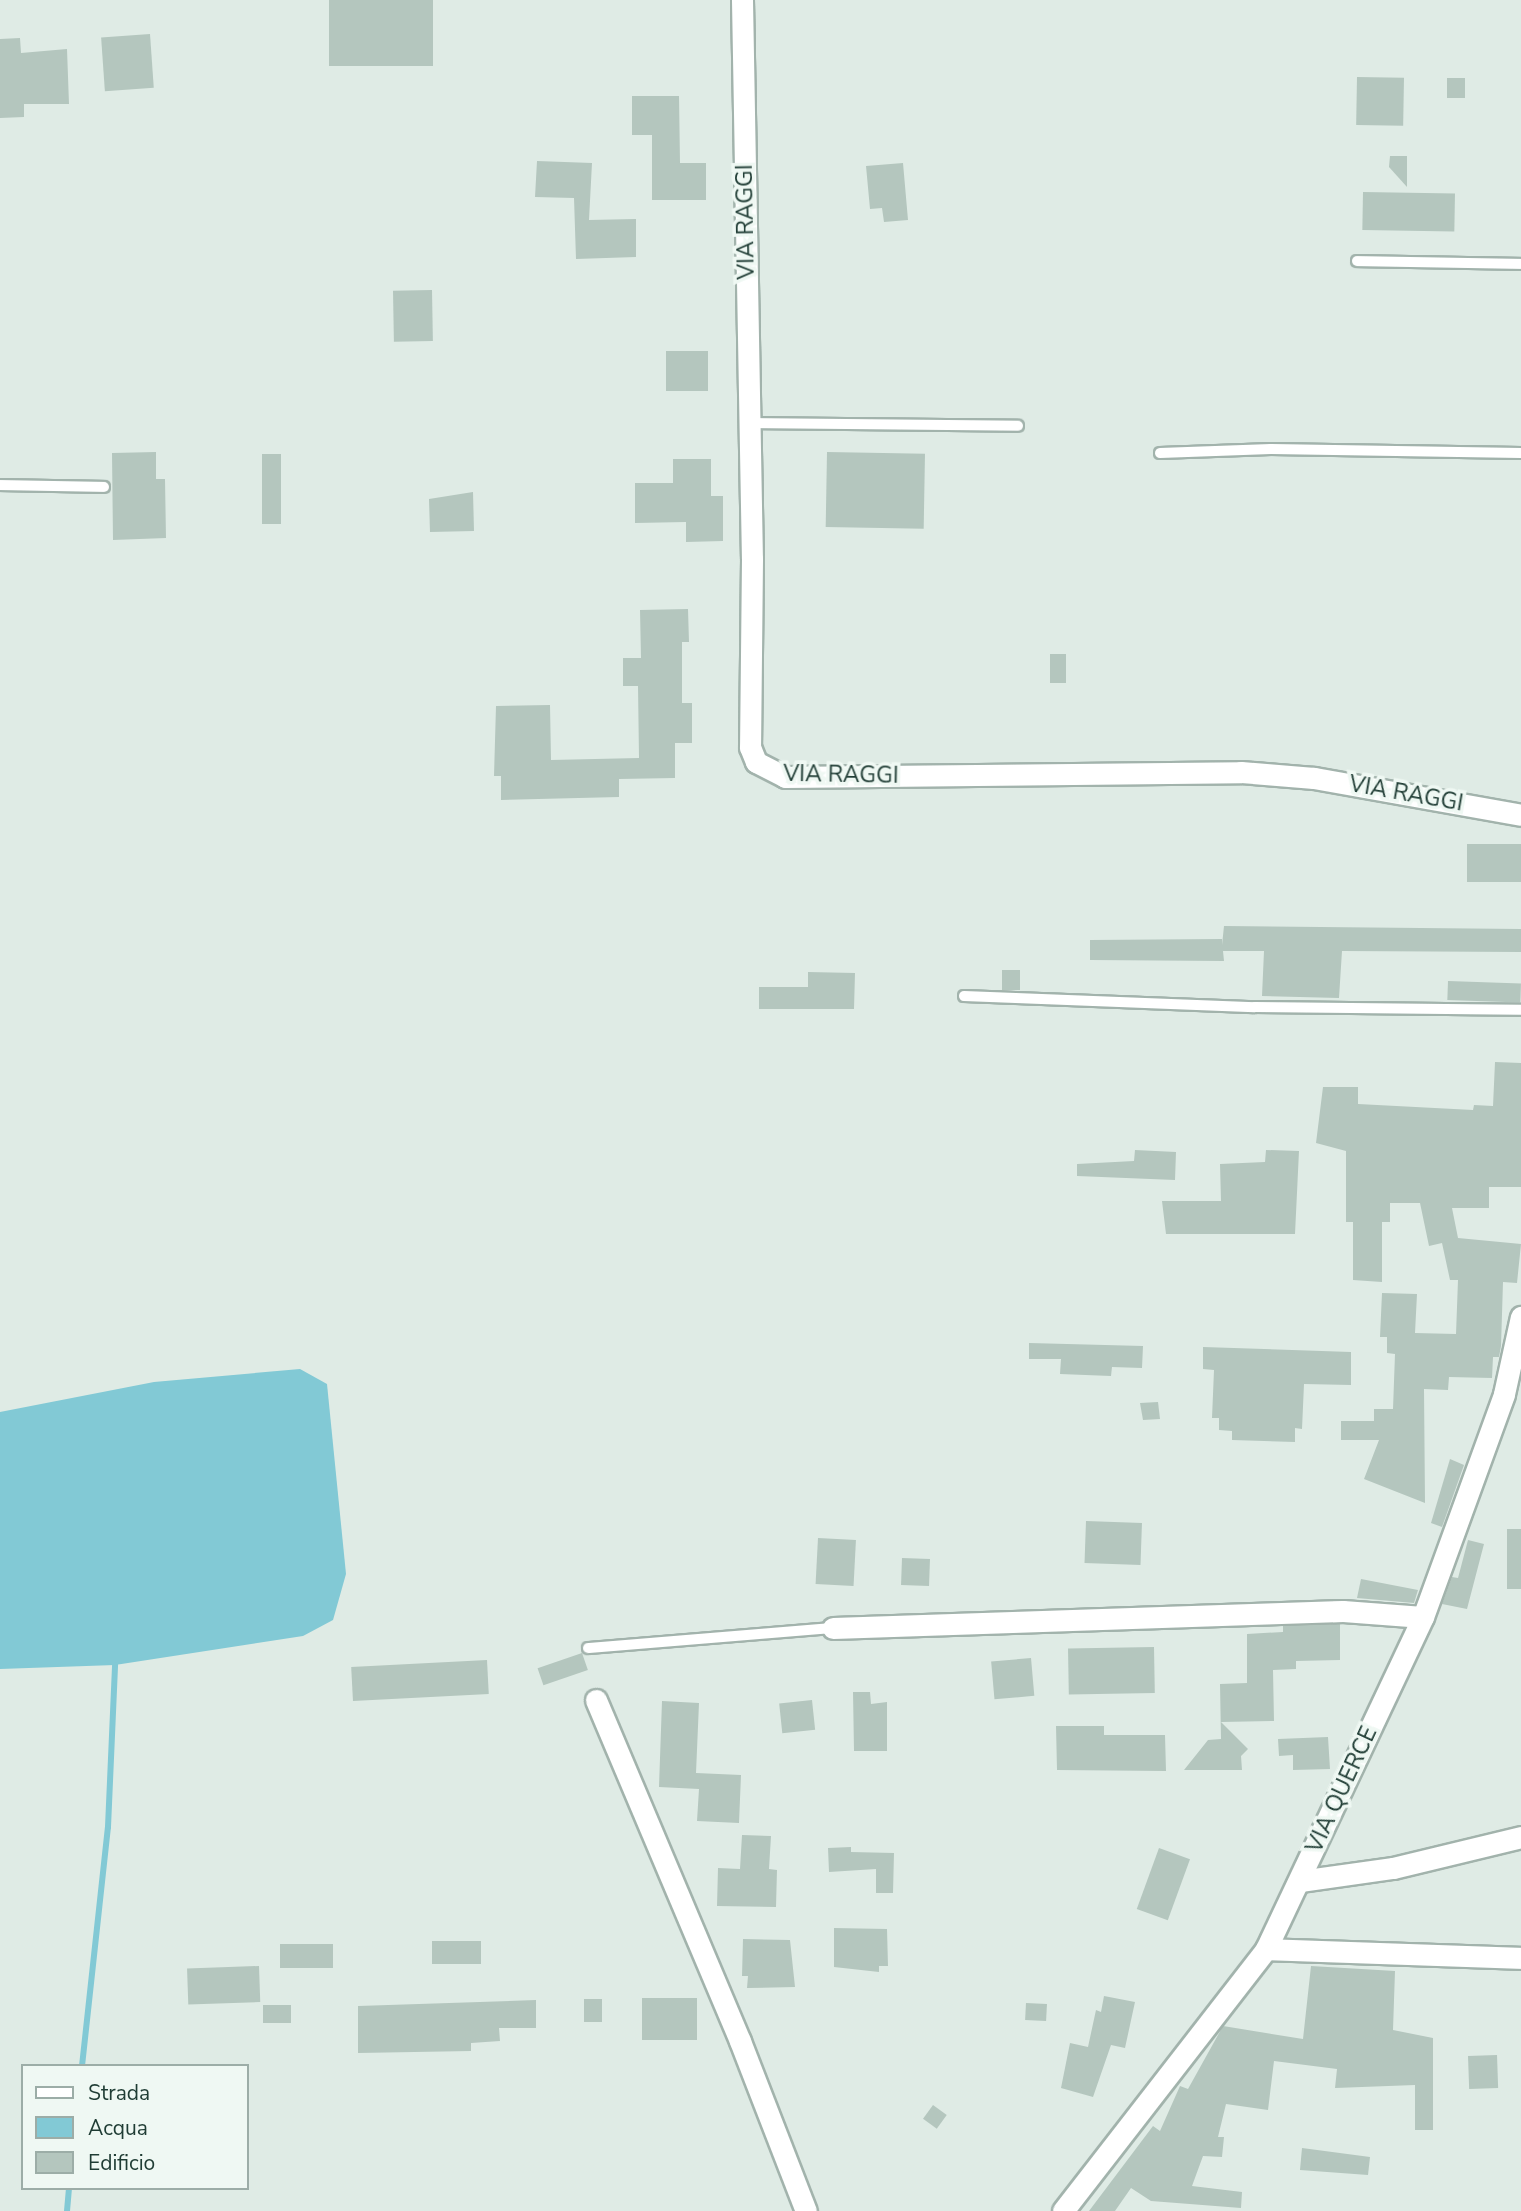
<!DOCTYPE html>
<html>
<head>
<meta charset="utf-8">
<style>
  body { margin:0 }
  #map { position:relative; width:1521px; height:2211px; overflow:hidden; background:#dfebe5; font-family:"Nunito Sans",sans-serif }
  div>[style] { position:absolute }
  .water>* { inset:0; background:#82c9d5 }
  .stream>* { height:6px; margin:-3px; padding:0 3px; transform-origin:3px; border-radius:3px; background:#82c9d5 }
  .building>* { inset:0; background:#b4c6be; transform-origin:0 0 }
  .roads { filter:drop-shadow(2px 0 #a2b3ac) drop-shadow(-2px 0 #a2b3ac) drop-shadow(0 2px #a2b3ac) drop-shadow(0 -2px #a2b3ac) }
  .lane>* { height:10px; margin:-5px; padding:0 5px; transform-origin:5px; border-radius:5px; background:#fff }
  .street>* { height:21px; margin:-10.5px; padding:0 10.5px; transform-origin:10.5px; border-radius:10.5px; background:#fff }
  .secondary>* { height:21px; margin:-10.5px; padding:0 10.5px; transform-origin:10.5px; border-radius:10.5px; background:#fff }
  span { translate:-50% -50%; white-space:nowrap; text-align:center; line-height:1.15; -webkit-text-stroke:7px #eff8f3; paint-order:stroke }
  .street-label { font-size:23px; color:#1f3c34 }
  .legend { position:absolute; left:21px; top:2064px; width:228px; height:126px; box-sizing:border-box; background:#eff8f3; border:2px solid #9cada7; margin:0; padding:9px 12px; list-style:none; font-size:21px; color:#1f3c34 }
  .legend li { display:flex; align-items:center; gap:14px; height:35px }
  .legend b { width:35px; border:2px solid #9cada7 }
</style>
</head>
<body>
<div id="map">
  <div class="water">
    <i style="clip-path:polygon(300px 1369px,327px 1384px,346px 1574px,333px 1620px,303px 1636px,115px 1665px,0 1669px,0 1412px,154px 1382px)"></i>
  </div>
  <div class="stream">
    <i style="left:82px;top:2066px;width:240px;rotate:-83.8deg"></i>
    <i style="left:108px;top:1827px;width:162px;rotate:-87.5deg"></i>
    <i style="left:67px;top:2211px;width:23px;rotate:-85deg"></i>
  </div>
  <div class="building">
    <i style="left:329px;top:0;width:104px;height:66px"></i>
    <i style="left:150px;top:34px;width:54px;height:49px;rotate:86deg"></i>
    <i style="clip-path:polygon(20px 38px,21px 53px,67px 49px,69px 104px,24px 104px,24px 117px,0 118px,0 39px)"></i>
    <i style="left:1357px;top:77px;width:47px;height:48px;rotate:1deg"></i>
    <i style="left:1447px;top:78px;width:18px;height:20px"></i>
    <i style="clip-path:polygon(632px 96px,679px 96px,680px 163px,706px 163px,706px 200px,652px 200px,652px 135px,632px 135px)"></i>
    <i style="clip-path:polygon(1390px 156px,1407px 156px,1407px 187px,1389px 167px)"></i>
    <i style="clip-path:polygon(537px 161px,592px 163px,589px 220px,636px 219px,636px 257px,576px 259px,574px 198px,535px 197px)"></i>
    <i style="clip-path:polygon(903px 163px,908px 220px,884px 222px,882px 208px,870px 209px,866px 166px)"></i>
    <i style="left:1363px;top:192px;width:92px;height:38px;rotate:1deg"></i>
    <i style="left:432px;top:290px;width:51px;height:39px;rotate:89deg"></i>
    <i style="left:666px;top:351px;width:42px;height:40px"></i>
    <i style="clip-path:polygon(156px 452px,156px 479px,165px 479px,166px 538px,113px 540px,112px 453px)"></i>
    <i style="left:827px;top:452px;width:98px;height:75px;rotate:1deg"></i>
    <i style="left:262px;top:454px;width:19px;height:70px"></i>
    <i style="clip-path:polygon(673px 459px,711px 459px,711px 496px,723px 496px,723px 541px,686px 542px,686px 522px,635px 523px,635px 483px,673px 483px)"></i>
    <i style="clip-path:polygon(473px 492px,474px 531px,430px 532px,429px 499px)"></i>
    <i style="clip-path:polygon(688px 609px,689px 642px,682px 642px,682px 703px,692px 703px,692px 743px,675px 743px,675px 778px,619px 779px,619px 797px,501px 800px,501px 776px,494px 776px,496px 706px,550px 705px,551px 760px,639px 758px,638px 686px,623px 686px,623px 658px,641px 658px,640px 610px)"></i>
    <i style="left:1050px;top:654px;width:16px;height:29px"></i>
    <i style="left:1467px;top:844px;width:54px;height:38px"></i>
    <i style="clip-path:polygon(1224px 926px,1521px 929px,1521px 952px,1342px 951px,1339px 998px,1262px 996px,1264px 951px,1223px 951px,1224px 961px,1090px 960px,1090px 940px,1222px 939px,1222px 945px)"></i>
    <i style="left:1002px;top:970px;width:18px;height:20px"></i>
    <i style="clip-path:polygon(808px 972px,855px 973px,854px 1009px,759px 1009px,759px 987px,808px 987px)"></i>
    <i style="left:1448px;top:981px;width:73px;height:19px;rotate:2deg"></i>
    <i style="clip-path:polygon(1495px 1062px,1521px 1063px,1521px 1187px,1489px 1187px,1489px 1208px,1452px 1208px,1458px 1238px,1521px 1244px,1517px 1283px,1503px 1282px,1501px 1346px,1499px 1357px,1493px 1357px,1492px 1378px,1449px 1377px,1448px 1390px,1424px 1389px,1425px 1503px,1364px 1479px,1379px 1440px,1341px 1440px,1341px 1421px,1374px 1421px,1374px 1409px,1393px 1409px,1395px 1354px,1387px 1353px,1387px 1337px,1380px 1337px,1382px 1293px,1417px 1294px,1415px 1333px,1456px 1334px,1458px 1280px,1450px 1280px,1442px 1243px,1429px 1246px,1420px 1203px,1390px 1203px,1390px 1222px,1382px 1222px,1382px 1282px,1353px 1280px,1353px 1222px,1346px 1222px,1346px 1151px,1316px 1143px,1323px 1087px,1358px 1087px,1358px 1104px,1473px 1110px,1474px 1105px,1493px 1106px)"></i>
    <i style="clip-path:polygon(1135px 1150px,1176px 1152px,1175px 1180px,1077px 1176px,1077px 1164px,1134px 1161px)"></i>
    <i style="clip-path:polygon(1266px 1150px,1299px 1151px,1295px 1234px,1166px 1234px,1162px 1201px,1221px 1201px,1220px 1164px,1265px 1162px)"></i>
    <i style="clip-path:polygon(1029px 1343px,1143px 1346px,1142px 1368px,1112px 1367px,1111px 1376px,1060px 1374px,1061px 1359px,1029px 1359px)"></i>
    <i style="clip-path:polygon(1203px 1347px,1351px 1352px,1351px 1385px,1304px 1384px,1302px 1429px,1295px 1428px,1295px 1442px,1232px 1440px,1232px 1431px,1219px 1430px,1219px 1418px,1212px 1418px,1214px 1370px,1203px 1369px)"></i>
    <i style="clip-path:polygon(1158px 1402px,1160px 1419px,1143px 1420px,1140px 1403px)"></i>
    <i style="clip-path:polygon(1450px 1459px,1464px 1465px,1442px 1527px,1431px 1523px)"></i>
    <i style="left:1086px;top:1521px;width:56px;height:42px;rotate:2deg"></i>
    <i style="left:1507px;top:1529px;width:14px;height:60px"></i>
    <i style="left:818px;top:1538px;width:38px;height:46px;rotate:3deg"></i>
    <i style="clip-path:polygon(1468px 1540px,1484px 1544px,1467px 1609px,1442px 1604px,1452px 1577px,1458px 1578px)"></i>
    <i style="left:902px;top:1558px;width:28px;height:27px;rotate:2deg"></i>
    <i style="clip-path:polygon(1361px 1579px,1418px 1590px,1414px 1603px,1357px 1598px)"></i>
    <i style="clip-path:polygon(1340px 1624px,1340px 1660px,1296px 1661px,1296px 1669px,1273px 1670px,1274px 1721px,1221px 1722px,1248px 1749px,1241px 1756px,1242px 1770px,1184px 1770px,1208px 1740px,1221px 1739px,1220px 1684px,1247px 1683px,1247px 1634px,1283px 1632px,1283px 1626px)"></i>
    <i style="left:1154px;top:1647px;width:46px;height:86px;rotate:89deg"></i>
    <i style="left:582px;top:1653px;width:18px;height:47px;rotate:71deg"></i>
    <i style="left:1031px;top:1658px;width:38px;height:40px;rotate:85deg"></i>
    <i style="left:487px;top:1660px;width:34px;height:136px;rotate:87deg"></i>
    <i style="clip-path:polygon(853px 1692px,870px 1692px,871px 1704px,887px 1702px,887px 1751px,854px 1751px)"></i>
    <i style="left:812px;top:1700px;width:30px;height:33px;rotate:84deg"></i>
    <i style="clip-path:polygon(662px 1701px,699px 1703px,696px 1773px,741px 1775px,739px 1823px,697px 1821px,699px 1789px,659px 1787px)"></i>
    <i style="clip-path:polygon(1056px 1726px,1104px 1726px,1104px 1735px,1165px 1735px,1166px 1771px,1057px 1770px)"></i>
    <i style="clip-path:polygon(1328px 1737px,1330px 1769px,1293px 1770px,1293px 1755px,1279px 1756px,1278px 1739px)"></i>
    <i style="clip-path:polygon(742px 1835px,771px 1836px,769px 1869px,777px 1870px,776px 1907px,717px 1906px,718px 1868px,740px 1869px)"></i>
    <i style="clip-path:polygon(851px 1847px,851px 1852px,894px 1853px,893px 1893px,876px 1893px,876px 1869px,829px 1872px,828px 1848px)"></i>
    <i style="left:1159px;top:1848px;width:33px;height:65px;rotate:20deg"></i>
    <i style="clip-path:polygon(834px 1928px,887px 1929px,888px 1966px,879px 1966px,879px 1972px,834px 1967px)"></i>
    <i style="clip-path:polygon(743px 1939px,790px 1940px,795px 1987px,747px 1988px,748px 1976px,742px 1976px)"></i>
    <i style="left:432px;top:1941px;width:49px;height:23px"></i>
    <i style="left:333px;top:1944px;width:24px;height:53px;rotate:90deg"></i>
    <i style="left:259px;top:1966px;width:36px;height:72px;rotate:88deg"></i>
    <i style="clip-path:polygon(1311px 1966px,1395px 1971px,1393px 2030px,1433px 2038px,1433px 2130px,1415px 2130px,1415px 2085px,1335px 2088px,1337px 2069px,1274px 2061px,1268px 2110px,1226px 2104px,1218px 2137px,1224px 2137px,1222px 2157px,1203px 2156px,1192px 2186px,1242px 2192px,1241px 2208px,1151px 2201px,1131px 2188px,1115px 2211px,1089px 2211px,1153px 2126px,1160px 2131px,1180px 2086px,1188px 2089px,1223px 2026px,1303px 2039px)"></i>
    <i style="clip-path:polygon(1104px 1996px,1135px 2002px,1125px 2048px,1111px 2045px,1093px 2097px,1061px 2088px,1070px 2043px,1088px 2047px,1096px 2010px,1101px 2012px)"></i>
    <i style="left:642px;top:1998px;width:55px;height:42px"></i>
    <i style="left:584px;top:1999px;width:18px;height:23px"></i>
    <i style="clip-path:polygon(536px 2000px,536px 2028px,499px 2028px,500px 2041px,471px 2043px,471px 2051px,358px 2053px,358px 2006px)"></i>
    <i style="left:1026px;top:2003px;width:21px;height:17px;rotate:3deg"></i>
    <i style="left:291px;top:2005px;width:18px;height:28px;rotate:90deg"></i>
    <i style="left:1497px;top:2055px;width:33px;height:29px;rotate:88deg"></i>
    <i style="left:933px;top:2105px;width:17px;height:17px;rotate:36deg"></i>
    <i style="clip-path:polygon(1302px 2148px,1370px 2157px,1368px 2175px,1300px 2170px)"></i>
  </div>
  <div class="roads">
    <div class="lane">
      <i style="left:1357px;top:261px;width:164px;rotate:1deg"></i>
      <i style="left:750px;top:423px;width:268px;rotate:0.6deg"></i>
      <i style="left:1160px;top:453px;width:111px;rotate:-2.1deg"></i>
      <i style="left:1271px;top:449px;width:250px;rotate:0.9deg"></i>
      <i style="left:0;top:485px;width:104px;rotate:1.1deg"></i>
      <i style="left:964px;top:996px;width:291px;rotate:2.2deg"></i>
      <i style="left:1255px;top:1007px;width:266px;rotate:0.6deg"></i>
      <i style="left:588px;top:1648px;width:246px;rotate:-4.7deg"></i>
    </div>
    <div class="street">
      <i style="left:742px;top:0;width:559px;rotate:88.98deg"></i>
      <i style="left:752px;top:559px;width:188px;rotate:90.6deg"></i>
      <i style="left:750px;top:747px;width:16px;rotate:68deg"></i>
      <i style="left:756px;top:762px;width:33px;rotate:27deg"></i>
      <i style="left:785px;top:777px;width:456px;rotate:-0.6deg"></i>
      <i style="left:1241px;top:772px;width:73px;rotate:4.7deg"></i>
      <i style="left:1314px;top:778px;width:210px;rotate:10.1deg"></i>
      <i style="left:833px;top:1628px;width:510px;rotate:-1.91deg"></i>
      <i style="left:1343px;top:1611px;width:80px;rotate:4.3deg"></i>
      <i style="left:596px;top:1700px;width:370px;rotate:67.1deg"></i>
      <i style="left:740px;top:2041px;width:182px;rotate:68.8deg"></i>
      <i style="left:1300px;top:1881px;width:94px;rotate:-8deg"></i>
      <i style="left:1393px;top:1868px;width:132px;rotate:-13.6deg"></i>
      <i style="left:1266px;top:1949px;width:255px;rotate:2deg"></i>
    </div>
    <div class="secondary">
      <i style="left:1063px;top:2211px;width:331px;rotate:-52.2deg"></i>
      <i style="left:1266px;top:1949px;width:367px;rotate:-64.7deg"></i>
      <i style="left:1423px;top:1617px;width:237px;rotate:-70deg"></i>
      <i style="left:1504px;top:1394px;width:79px;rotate:-77.6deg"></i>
    </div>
  </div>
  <div class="street-label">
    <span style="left:746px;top:222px;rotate:-91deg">VIA RAGGI</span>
    <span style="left:841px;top:775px;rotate:1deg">VIA RAGGI</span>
    <span style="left:1406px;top:794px;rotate:10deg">VIA RAGGI</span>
    <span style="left:1342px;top:1790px;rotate:-65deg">VIA QUERCE</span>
  </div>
  <ul class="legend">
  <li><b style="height:9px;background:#fff"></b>Strada</li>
  <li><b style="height:19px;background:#82c9d5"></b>Acqua</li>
  <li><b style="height:19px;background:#b4c6be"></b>Edificio</li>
  </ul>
</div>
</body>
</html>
